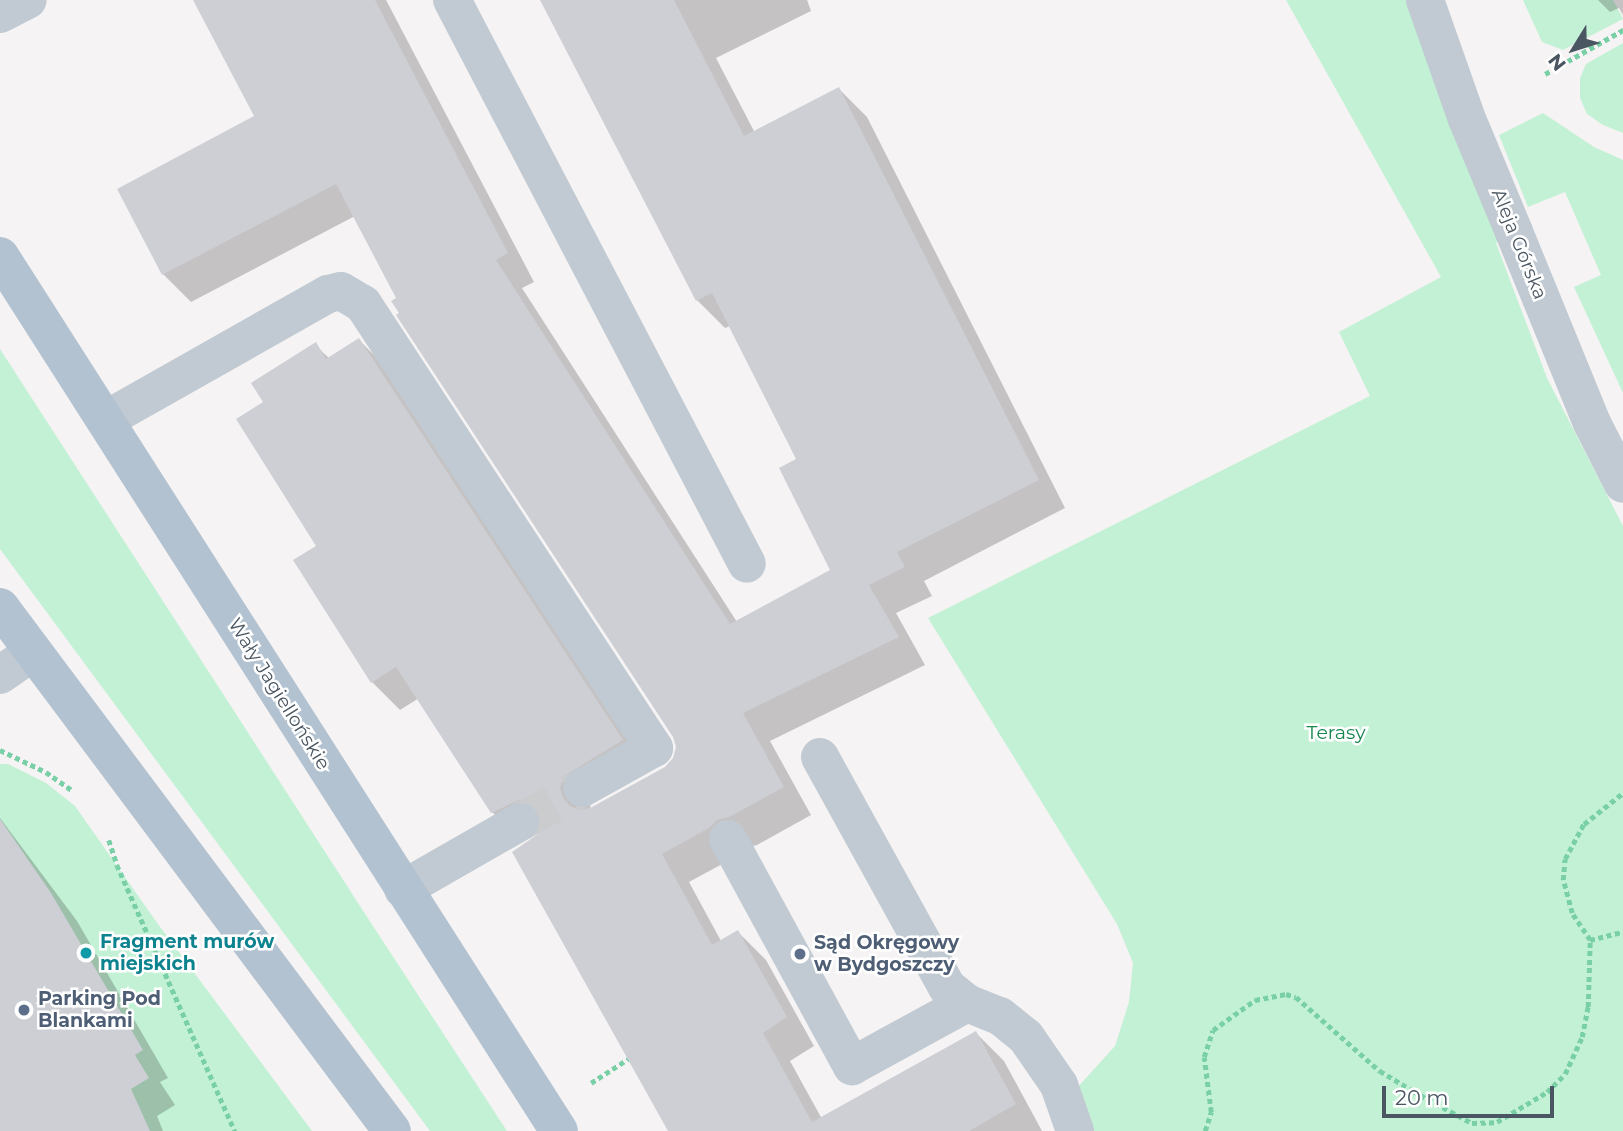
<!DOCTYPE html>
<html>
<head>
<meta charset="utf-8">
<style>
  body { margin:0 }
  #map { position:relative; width:1623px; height:1131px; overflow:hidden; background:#f5f3f3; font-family:Montserrat,sans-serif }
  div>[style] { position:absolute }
  .green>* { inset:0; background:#c3f1d5 }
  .shadow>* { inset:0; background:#0003 }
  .building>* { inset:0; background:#cdcfd5 }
  .minor-tunnel>* { height:38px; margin-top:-19px; transform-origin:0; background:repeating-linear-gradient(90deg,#caccce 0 38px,transparent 0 57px) }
  .path>* { height:4.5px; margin-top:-2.25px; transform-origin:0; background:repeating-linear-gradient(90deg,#7ad0a6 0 5px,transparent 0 8.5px) }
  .minor>* { height:38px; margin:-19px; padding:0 19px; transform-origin:19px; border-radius:19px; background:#c1cad2 }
  .major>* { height:38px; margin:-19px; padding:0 19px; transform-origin:19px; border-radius:19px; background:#b3c2d1 }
  .dots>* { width:19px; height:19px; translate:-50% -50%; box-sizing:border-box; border:4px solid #fff; border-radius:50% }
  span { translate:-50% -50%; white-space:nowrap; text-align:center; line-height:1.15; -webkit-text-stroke:5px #fff; paint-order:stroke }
  .street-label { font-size:19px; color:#4a5661 }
  .park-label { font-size:19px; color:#17864f }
  .culture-label { font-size:19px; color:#0d838f; font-weight:700 }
  .left { translate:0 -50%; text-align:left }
  .service-label { font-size:19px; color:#4e5e75; font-weight:700 }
  .north { position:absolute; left:1539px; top:14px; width:70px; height:70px; -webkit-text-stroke:5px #fff; paint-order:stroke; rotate:232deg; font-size:19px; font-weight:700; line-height:28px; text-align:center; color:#4a5661 }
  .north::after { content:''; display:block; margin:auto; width:24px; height:32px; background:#4a5661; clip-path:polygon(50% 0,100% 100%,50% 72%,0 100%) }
  .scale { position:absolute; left:1382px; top:1086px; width:172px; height:32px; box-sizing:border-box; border:4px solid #4a5661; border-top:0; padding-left:9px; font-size:21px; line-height:24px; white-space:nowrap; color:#4a5661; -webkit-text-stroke:5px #fff; paint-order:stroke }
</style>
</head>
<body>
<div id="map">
  <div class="green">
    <i style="clip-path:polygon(1286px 0,1425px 0,1514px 232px,1496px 243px,1547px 378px,1623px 526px,1623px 1131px,1090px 1131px,1076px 1089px,1115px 1046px,1129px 1002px,1133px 963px,1117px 924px,928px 618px,1370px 396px,1339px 332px,1441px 277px)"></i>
    <i style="clip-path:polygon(1523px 0,1613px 0,1623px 19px,1563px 50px,1542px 42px)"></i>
    <i style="clip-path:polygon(1623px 43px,1623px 133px,1603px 125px,1587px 114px,1580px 98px,1580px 78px,1586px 64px)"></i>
    <i style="clip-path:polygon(1543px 113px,1594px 147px,1623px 160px,1623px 393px,1574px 287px,1601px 275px,1565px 192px,1528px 207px,1499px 135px)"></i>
    <i style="clip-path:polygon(0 349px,371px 923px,507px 1131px,430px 1131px,0 549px)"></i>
    <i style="clip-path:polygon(0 764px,8px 764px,46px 783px,75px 806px,155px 920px,312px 1131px,150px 1131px,0 888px)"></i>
  </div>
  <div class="shadow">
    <i style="clip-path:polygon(195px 0,386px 0,534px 282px,522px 288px,737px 622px,833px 571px,798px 459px,730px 326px,725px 328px,697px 300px,543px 0,807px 0,811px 11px,716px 58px,755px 133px,839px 89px,867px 117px,1065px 508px,924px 581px,932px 596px,896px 613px,925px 665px,770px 741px,811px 815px,757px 845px,745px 848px,737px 856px,689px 882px,721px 941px,738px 932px,766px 960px,814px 1046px,790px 1061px,822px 1119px,976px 1033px,1004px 1061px,1042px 1131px,670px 1131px,544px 830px,520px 840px,492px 812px,419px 698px,400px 710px,372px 682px,266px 402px,315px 345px,330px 359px,359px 340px,387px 368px,649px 769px,591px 804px,589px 811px,666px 769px,674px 760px,678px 748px,674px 735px,402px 314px,398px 299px,355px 216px,191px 302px,163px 274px,256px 116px)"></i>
    <i style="clip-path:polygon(1598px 0,1623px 0,1623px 15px,1619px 8px,1610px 12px)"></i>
    <i style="clip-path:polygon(0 818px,77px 921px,168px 1078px,160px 1082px,175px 1105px,157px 1116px,163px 1131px,0 1131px)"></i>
  </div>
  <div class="building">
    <i style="clip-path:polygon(193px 0,375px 0,508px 253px,496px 260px,730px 624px,830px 570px,779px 468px,796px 459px,712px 293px,696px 301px,540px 0,674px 0,744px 136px,839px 87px,1039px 480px,897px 552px,905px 567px,869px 585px,899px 637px,743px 713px,784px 787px,729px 817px,717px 820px,709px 828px,662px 854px,712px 945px,738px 930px,787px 1017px,763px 1033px,812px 1122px,976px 1031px,1016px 1104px,969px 1131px,668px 1131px,512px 852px,538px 834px,542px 823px,539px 811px,530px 803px,519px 800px,491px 813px,396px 667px,371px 683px,293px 560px,316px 546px,236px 419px,263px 402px,251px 383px,316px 342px,326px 359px,359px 338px,623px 740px,564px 776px,560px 788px,563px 798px,570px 806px,581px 810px,592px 807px,665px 767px,673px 758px,676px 747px,673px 737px,396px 315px,399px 313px,391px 301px,396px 298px,336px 184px,162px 275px,117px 189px,254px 116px)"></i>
    <i style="clip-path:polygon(0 819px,51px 893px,143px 1050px,135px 1055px,149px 1078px,131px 1089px,150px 1131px,0 1131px)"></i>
  </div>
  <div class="minor-tunnel">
    <i style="left:520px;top:822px;width:71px;rotate:-28.7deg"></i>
  </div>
  <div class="path">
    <i style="left:1545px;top:74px;width:90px;rotate:-29.4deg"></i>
    <i style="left:0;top:750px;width:51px;rotate:25.6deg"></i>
    <i style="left:46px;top:772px;width:33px;rotate:35deg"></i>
    <i style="left:109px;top:840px;width:26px;rotate:72deg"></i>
    <i style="left:117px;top:865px;width:291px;rotate:66.1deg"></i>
    <i style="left:1590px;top:940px;width:32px;rotate:-124deg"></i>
    <i style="left:1572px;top:913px;width:34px;rotate:-105deg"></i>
    <i style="left:1563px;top:880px;width:21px;rotate:-85deg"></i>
    <i style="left:1565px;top:859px;width:40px;rotate:-62deg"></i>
    <i style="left:1584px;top:824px;width:50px;rotate:-38.5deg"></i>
    <i style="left:591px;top:1083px;width:44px;rotate:-33deg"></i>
    <i style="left:1205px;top:1131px;width:20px;rotate:-72deg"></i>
    <i style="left:1211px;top:1112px;width:55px;rotate:-97.3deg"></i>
    <i style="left:1204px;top:1057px;width:28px;rotate:-72deg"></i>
    <i style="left:1213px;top:1030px;width:52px;rotate:-35.5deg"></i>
    <i style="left:1255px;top:1000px;width:32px;rotate:-11deg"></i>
    <i style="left:1286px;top:994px;width:10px;rotate:17deg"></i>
    <i style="left:1296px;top:997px;width:112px;rotate:41.4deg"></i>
    <i style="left:1380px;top:1071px;width:39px;rotate:31deg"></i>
    <i style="left:1413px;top:1091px;width:67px;rotate:28.5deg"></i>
    <i style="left:1472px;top:1123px;width:25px;rotate:-2deg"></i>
    <i style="left:1497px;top:1122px;width:58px;rotate:-31deg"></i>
    <i style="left:1547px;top:1092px;width:25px;rotate:-45deg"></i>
    <i style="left:1565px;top:1074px;width:41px;rotate:-65.3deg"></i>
    <i style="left:1582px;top:1037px;width:31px;rotate:-79deg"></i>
    <i style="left:1588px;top:1007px;width:67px;rotate:-88.3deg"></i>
    <i style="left:1590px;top:940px;width:34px;rotate:-14deg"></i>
  </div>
  <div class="minor">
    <i style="left:452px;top:0;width:636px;rotate:62.39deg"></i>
    <i style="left:1425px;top:0;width:126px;rotate:70.6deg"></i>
    <i style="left:1467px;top:119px;width:122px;rotate:67.4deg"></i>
    <i style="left:1514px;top:232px;width:206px;rotate:67.8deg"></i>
    <i style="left:1592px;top:423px;width:68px;rotate:63.1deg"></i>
    <i style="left:0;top:14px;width:31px;rotate:-27deg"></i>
    <i style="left:105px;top:420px;width:256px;rotate:-29.5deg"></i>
    <i style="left:328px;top:294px;width:13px;rotate:-13deg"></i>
    <i style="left:341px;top:291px;width:26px;rotate:31deg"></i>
    <i style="left:363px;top:304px;width:531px;rotate:56.76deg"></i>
    <i style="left:654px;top:748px;width:82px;rotate:150.9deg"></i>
    <i style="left:0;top:675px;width:39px;rotate:-35deg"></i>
    <i style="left:820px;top:757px;width:263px;rotate:61.1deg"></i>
    <i style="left:947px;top:987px;width:26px;rotate:39deg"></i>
    <i style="left:967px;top:1003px;width:35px;rotate:22deg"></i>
    <i style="left:1000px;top:1016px;width:33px;rotate:39deg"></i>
    <i style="left:1026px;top:1037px;width:58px;rotate:55.5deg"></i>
    <i style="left:1059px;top:1085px;width:49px;rotate:70.8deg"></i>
    <i style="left:728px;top:839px;width:259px;rotate:61.4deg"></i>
    <i style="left:852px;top:1066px;width:131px;rotate:-28.7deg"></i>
    <i style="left:403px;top:889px;width:135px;rotate:-29.8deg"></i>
  </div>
  <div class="major">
    <i style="left:0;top:256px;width:1038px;rotate:57.43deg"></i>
    <i style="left:0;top:607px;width:654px;rotate:53.2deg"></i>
  </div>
  <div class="dots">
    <i style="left:86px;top:953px;background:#0f9aa8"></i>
    <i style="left:800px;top:954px;background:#5c6f8a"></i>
    <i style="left:24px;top:1010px;background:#5c6f8a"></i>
  </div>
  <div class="street-label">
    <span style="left:1519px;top:244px;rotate:68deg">Aleja Górska</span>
    <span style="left:279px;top:694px;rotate:58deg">Wały Jagiellońskie</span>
  </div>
  <div class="park-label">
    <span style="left:1336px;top:733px">Terasy</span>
  </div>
  <div class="culture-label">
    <span class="left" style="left:100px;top:953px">Fragment murów<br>miejskich</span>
  </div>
  <div class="service-label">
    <span class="left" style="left:814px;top:954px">Sąd Okręgowy<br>w Bydgoszczy</span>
    <span class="left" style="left:38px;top:1010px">Parking Pod<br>Blankami</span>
  </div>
  <div class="north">N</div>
  <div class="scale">20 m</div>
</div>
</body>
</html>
